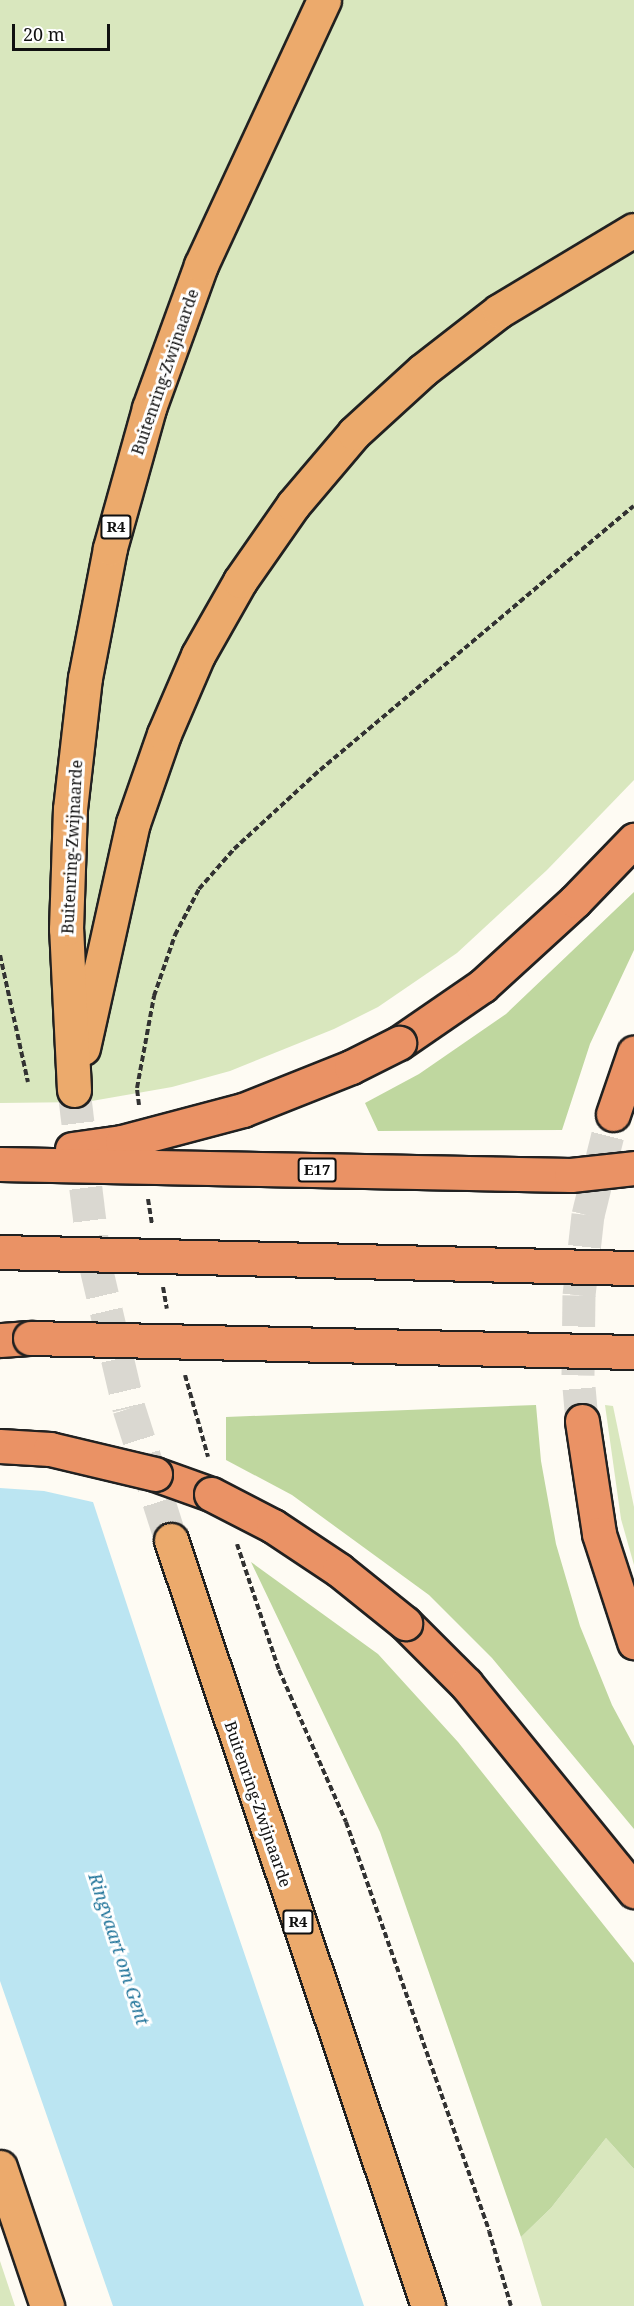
<!DOCTYPE html>
<html>
<head>
<meta charset="utf-8">
<style>
  body { margin:0 }
  #map { position:relative; width:634px; height:2306px; overflow:hidden; background:#fefbf3; font-family:"Noto Serif",serif }
  div>[style] { position:absolute }
  .green>* { inset:0; background:#d9e7be }
  .forest>* { inset:0; background:#bfd79f }
  .water>* { inset:0; background:#bbe5f2 }
  .pier>* { inset:0; background:#fefbf3 }
  .trunk-tunnel>* { height:33px; margin-top:-16.5px; transform-origin:0; background:repeating-linear-gradient(90deg,#dad8d1 0 33px,transparent 0 49px) }
  .motorway-tunnel>* { height:33px; margin-top:-16.5px; transform-origin:0; background:repeating-linear-gradient(90deg,#dad8d1 0 33px,transparent 0 49px) }
  .path>* { height:4px; margin-top:-2px; transform-origin:0; background:repeating-linear-gradient(90deg,#323232 0 6px,transparent 0 9px) }
  .roads { filter:drop-shadow(2px 0 #212121) drop-shadow(-2px 0 #212121) drop-shadow(0 2px #212121) drop-shadow(0 -2px #212121) }
  .trunk>* { height:33px; margin:-16.5px; padding:0 16.5px; transform-origin:16.5px; border-radius:16.5px; background:#ecaa6c }
  .motorway>* { height:33px; margin:-16.5px; padding:0 16.5px; transform-origin:16.5px; border-radius:16.5px; background:#ea9265 }
  .bridges { filter:drop-shadow(2px 0 #212121) drop-shadow(-2px 0 #212121) drop-shadow(0 2px #212121) drop-shadow(0 -2px #212121) }
  .motorway-bridge>* { height:33px; margin:-16.5px; padding:0 16.5px; transform-origin:16.5px; border-radius:16.5px; background:#ea9265 }
  span { translate:-50% -50%; white-space:nowrap; text-align:center; line-height:1.15; -webkit-text-stroke:6px #fff; paint-order:stroke }
  .shield-label span { padding:2px 4px; background:#fff; border:2px solid; border-radius:4px; -webkit-text-stroke-width:0 }
  .shield-label { font-size:15px; color:#101010; font-weight:700 }
  .street-label { font-size:16px; color:#101010 }
  .water-label { font-size:18px; color:#20749a; font-style:italic }
  .scale { position:absolute; left:12px; top:24px; width:98px; height:27px; box-sizing:border-box; border:3px solid #101010; border-top:0; padding-left:8px; font-size:18px; line-height:21px; white-space:nowrap; color:#101010; -webkit-text-stroke:4px #fff; paint-order:stroke }
</style>
</head>
<body>
<div id="map">
  <div class="green">
    <i style="clip-path:polygon(0 0,634px 0,634px 780px,547px 870px,457px 953px,378px 1007px,334px 1029px,230px 1071px,172px 1087px,86px 1102px,0 1103px)"></i>
    <i style="clip-path:polygon(605px 1405px,613px 1406px,634px 1507px,634px 1565px,621px 1519px)"></i>
    <i style="clip-path:polygon(606px 2138px,634px 2169px,634px 2306px,542px 2306px,521px 2237px,551px 2208px)"></i>
    <i style="clip-path:polygon(0 2261px,15px 2306px,0 2306px)"></i>
  </div>
  <div class="forest">
    <i style="clip-path:polygon(634px 892px,634px 950px,590px 1044px,562px 1130px,378px 1131px,365px 1103px,419px 1074px,506px 1014px)"></i>
    <i style="clip-path:polygon(536px 1405px,541px 1461px,556px 1544px,580px 1626px,612px 1705px,634px 1746px,634px 1829px,492px 1658px,429px 1595px,292px 1495px,226px 1460px,226px 1417px)"></i>
    <i style="clip-path:polygon(251px 1562px,378px 1654px,458px 1742px,634px 1963px,634px 2169px,606px 2138px,551px 2208px,521px 2237px,380px 1832px)"></i>
  </div>
  <div class="water">
    <i style="clip-path:polygon(0 1220px,160px 1705px,364px 2306px,113px 2306px,0 1981px)"></i>
  </div>
  <div class="pier">
    <i style="clip-path:polygon(0 1217px,3px 1219px,97px 1503px,44px 1491px,0 1488px)"></i>
  </div>
  <div class="trunk-tunnel">
    <i style="left:74px;top:1090px;width:174px;rotate:83.1deg"></i>
    <i style="left:95px;top:1263px;width:149px;rotate:76.8deg"></i>
    <i style="left:129px;top:1408px;width:139px;rotate:72.3deg"></i>
  </div>
  <div class="motorway-tunnel">
    <i style="left:582px;top:1421px;width:46px;rotate:-95deg"></i>
    <i style="left:578px;top:1375px;width:80px;rotate:-89.3deg"></i>
    <i style="left:579px;top:1295px;width:81px;rotate:-83.6deg"></i>
    <i style="left:588px;top:1215px;width:104px;rotate:-76.1deg"></i>
  </div>
  <div class="path">
    <i style="left:0;top:955px;width:130px;rotate:77.6deg"></i>
    <i style="left:139px;top:1105px;width:17px;rotate:-97deg"></i>
    <i style="left:137px;top:1088px;width:94px;rotate:-79.5deg"></i>
    <i style="left:154px;top:996px;width:65px;rotate:-71deg"></i>
    <i style="left:175px;top:935px;width:52px;rotate:-62.4deg"></i>
    <i style="left:199px;top:889px;width:53px;rotate:-48.8deg"></i>
    <i style="left:234px;top:849px;width:117px;rotate:-42.6deg"></i>
    <i style="left:320px;top:770px;width:410px;rotate:-40.1deg"></i>
    <i style="left:148px;top:1199px;width:25px;rotate:81deg"></i>
    <i style="left:163px;top:1287px;width:22px;rotate:80deg"></i>
    <i style="left:185px;top:1375px;width:85px;rotate:74.3deg"></i>
    <i style="left:237px;top:1544px;width:133px;rotate:71.6deg"></i>
    <i style="left:279px;top:1670px;width:166px;rotate:66.2deg"></i>
    <i style="left:346px;top:1822px;width:433px;rotate:70.7deg"></i>
    <i style="left:489px;top:2231px;width:78px;rotate:73.7deg"></i>
  </div>
  <div class="roads">
    <div class="trunk">
      <i style="left:83px;top:1048px;width:230px;rotate:-77.5deg"></i>
      <i style="left:133px;top:823px;width:94px;rotate:-70.8deg"></i>
      <i style="left:164px;top:734px;width:86px;rotate:-66.7deg"></i>
      <i style="left:198px;top:655px;width:85px;rotate:-60.4deg"></i>
      <i style="left:240px;top:581px;width:93px;rotate:-55.1deg"></i>
      <i style="left:293px;top:505px;width:94px;rotate:-49.7deg"></i>
      <i style="left:354px;top:433px;width:93px;rotate:-42.4deg"></i>
      <i style="left:423px;top:370px;width:96px;rotate:-37.8deg"></i>
      <i style="left:499px;top:311px;width:157px;rotate:-31deg"></i>
      <i style="left:74px;top:1090px;width:161px;rotate:-92.8deg"></i>
      <i style="left:66px;top:929px;width:120px;rotate:-88.1deg"></i>
      <i style="left:70px;top:809px;width:132px;rotate:-83.5deg"></i>
      <i style="left:85px;top:678px;width:132px;rotate:-79.1deg"></i>
      <i style="left:110px;top:548px;width:145px;rotate:-74.4deg"></i>
      <i style="left:149px;top:408px;width:152px;rotate:-70deg"></i>
      <i style="left:201px;top:265px;width:292px;rotate:-65.1deg"></i>
      <i style="left:171px;top:1540px;width:808px;rotate:71.45deg"></i>
      <i style="left:0;top:2167px;width:147px;rotate:71.3deg"></i>
    </div>
    <div class="motorway">
      <i style="left:399px;top:1043px;width:101px;rotate:-34.5deg"></i>
      <i style="left:482px;top:986px;width:126px;rotate:-42.4deg"></i>
      <i style="left:575px;top:901px;width:85px;rotate:-46deg"></i>
      <i style="left:613px;top:1114px;width:65px;rotate:-71deg"></i>
      <i style="left:0;top:1340px;width:30px;rotate:-4deg"></i>
      <i style="left:582px;top:1421px;width:114px;rotate:81.4deg"></i>
      <i style="left:599px;top:1534px;width:114px;rotate:72deg"></i>
      <i style="left:155px;top:1474px;width:59px;rotate:19.7deg"></i>
      <i style="left:405px;top:1623px;width:86px;rotate:45deg"></i>
      <i style="left:466px;top:1684px;width:267px;rotate:50.9deg"></i>
    </div>
  </div>
  <div class="bridges">
    <div class="motorway-bridge">
      <i style="left:72px;top:1149px;width:50px;rotate:-8deg"></i>
      <i style="left:122px;top:1142px;width:125px;rotate:-14.8deg"></i>
      <i style="left:243px;top:1110px;width:116px;rotate:-21.7deg"></i>
      <i style="left:351px;top:1067px;width:54px;rotate:-26.6deg"></i>
      <i style="left:0;top:1164px;width:571px;rotate:1.1deg"></i>
      <i style="left:571px;top:1175px;width:63px;rotate:-6.3deg"></i>
      <i style="left:0;top:1252px;width:634px;rotate:1.45deg"></i>
      <i style="left:30px;top:1338px;width:604px;rotate:1.33deg"></i>
      <i style="left:0;top:1446px;width:50px;rotate:3.4deg"></i>
      <i style="left:50px;top:1449px;width:108px;rotate:13.4deg"></i>
      <i style="left:211px;top:1494px;width:70px;rotate:27.3deg"></i>
      <i style="left:273px;top:1526px;width:79px;rotate:33.7deg"></i>
      <i style="left:339px;top:1570px;width:85px;rotate:38.8deg"></i>
    </div>
  </div>
  <div class="shield-label">
    <span style="left:116px;top:527px">R4</span>
    <span style="left:317px;top:1170px">E17</span>
    <span style="left:298px;top:1922px">R4</span>
  </div>
  <div class="street-label">
    <span style="left:165px;top:372px;rotate:-71deg">Buitenring-Zwijnaarde</span>
    <span style="left:72px;top:847px;rotate:-87deg">Buitenring-Zwijnaarde</span>
    <span style="left:258px;top:1804px;rotate:71deg">Buitenring-Zwijnaarde</span>
  </div>
  <div class="water-label">
    <span style="left:119px;top:1949px;rotate:72deg">Ringvaart om Gent</span>
  </div>
  <div class="scale">20 m</div>
</div>
</body>
</html>
